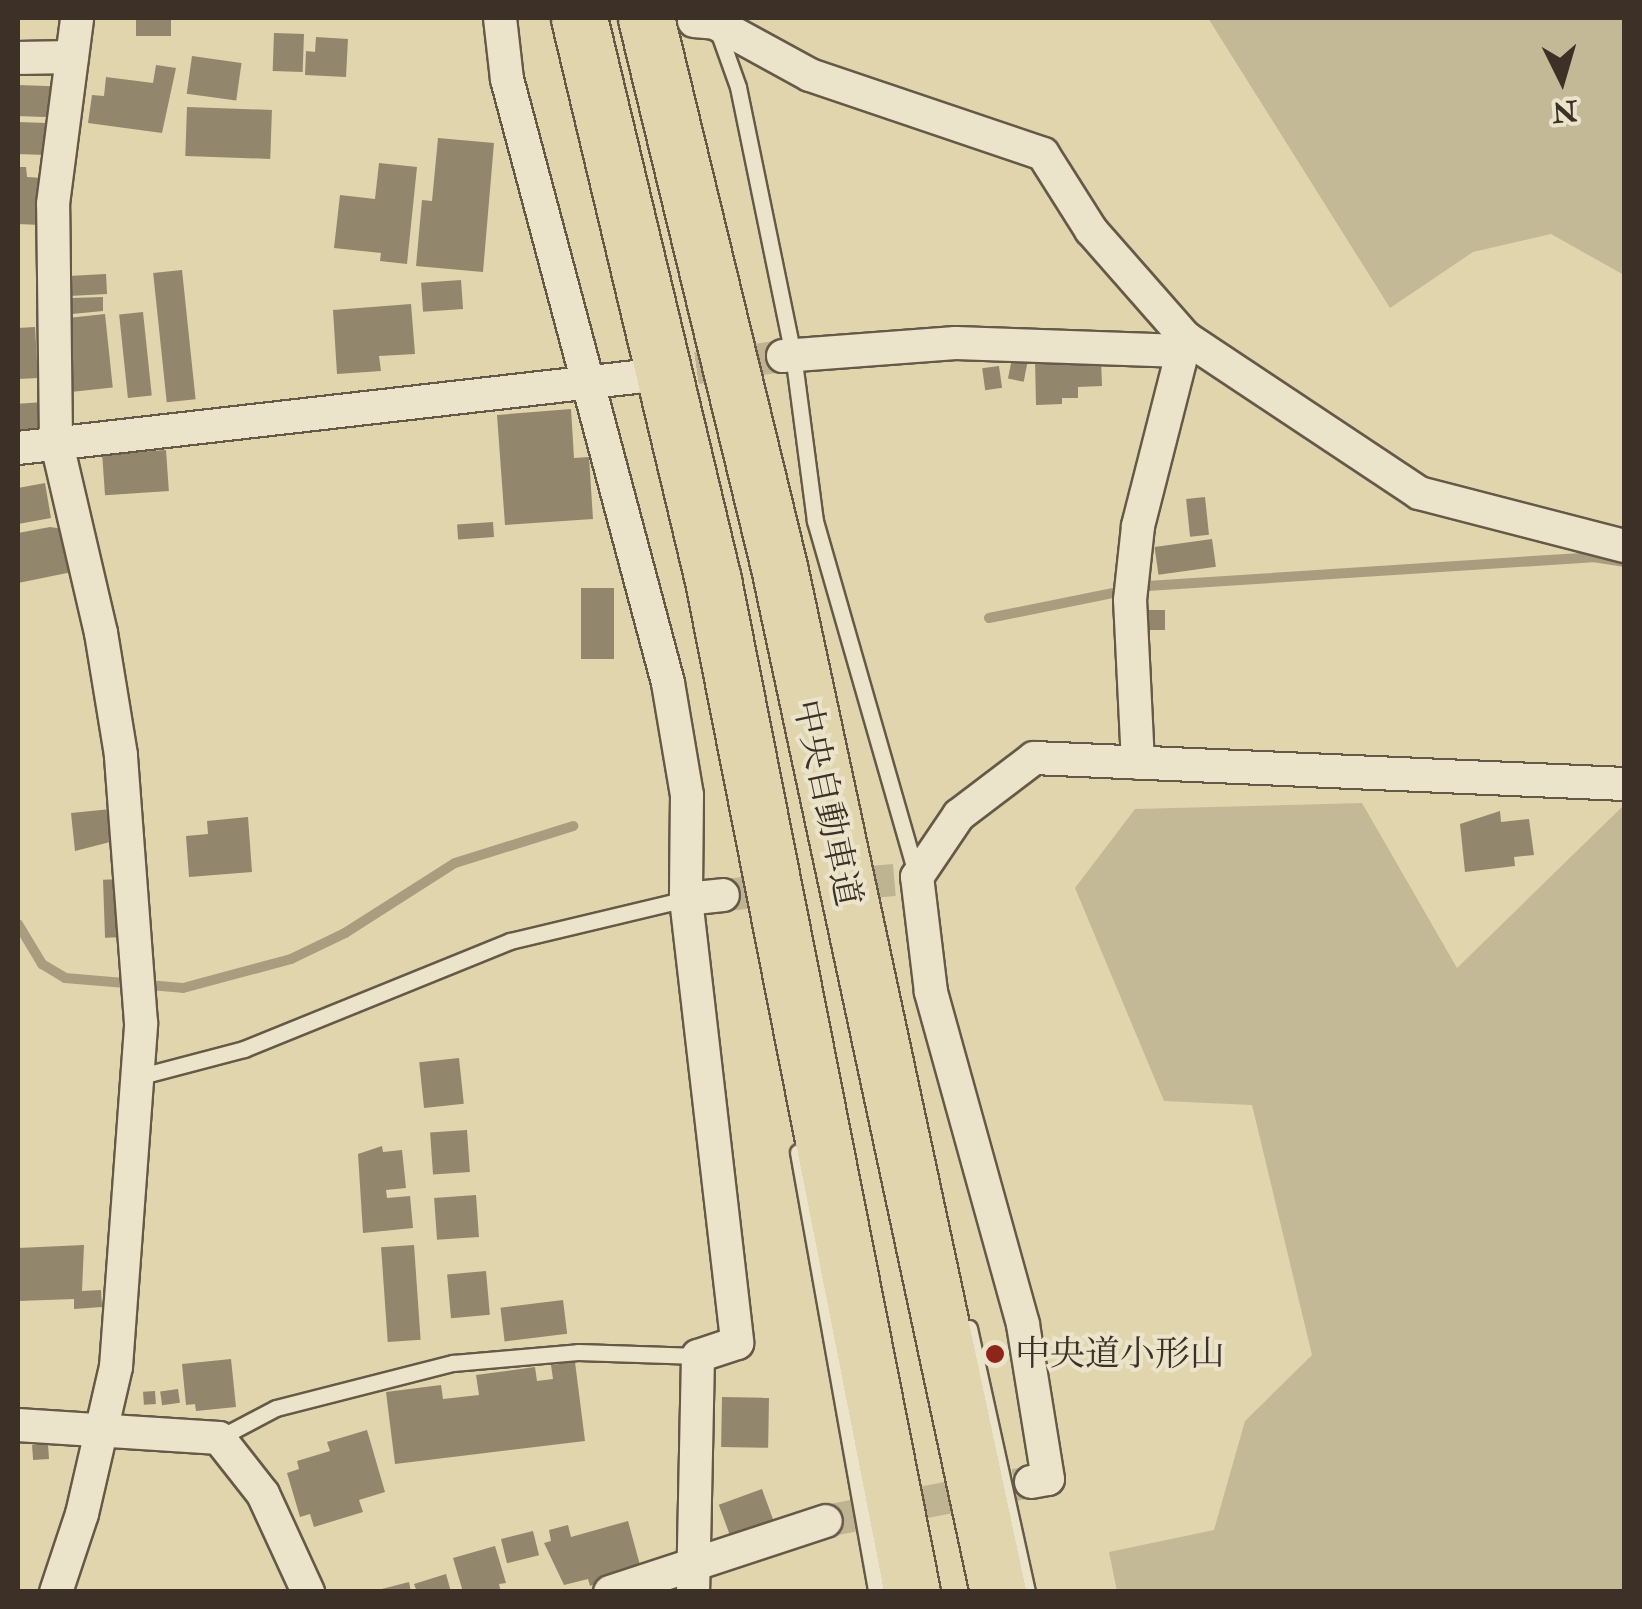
<!DOCTYPE html>
<html>
<head>
<meta charset="utf-8">
<style>
  body { margin:0 }
  #map { position:relative; width:1642px; height:1609px; overflow:hidden; background:#e0d5ad; font-family:"IM FELL Double Pica","Noto Serif JP",serif }
  div>[style] { position:absolute }
  .green>* { inset:0; background:#c4b996 }
  .stream>* { height:10px; margin:-5px; padding:0 5px; transform-origin:5px; border-radius:5px; background:#a99d7f }
  .building>* { inset:0; background:#92866d; transform-origin:0 0 }
  .minor-tunnel>* { height:32px; margin-top:-16px; transform-origin:0; background:repeating-linear-gradient(90deg,#bfb492 0 32px,transparent 0 48px) }
  .roads { filter:drop-shadow(2px 0 #665948) drop-shadow(-2px 0 #665948) drop-shadow(0 2px #665948) drop-shadow(0 -2px #665948) }
  .service>* { height:15px; margin:-7.5px; padding:0 7.5px; transform-origin:7.5px; border-radius:7.5px; background:#ebe4ca }
  .minor>* { height:32px; margin:-16px; padding:0 16px; transform-origin:16px; border-radius:16px; background:#ebe4ca }
  .motorway>* { height:55px; margin:-27.5px; padding:0 27.5px; transform-origin:27.5px; border-radius:27.5px; background:#e0d5ad }
  .dots>* { width:28px; height:28px; translate:-50% -50%; box-sizing:border-box; border:5px solid #ebe4ca; border-radius:50% }
  span { translate:-50% -50%; white-space:nowrap; text-align:center; line-height:1.15; -webkit-text-stroke:8px #ebe4ca; paint-order:stroke }
  .street-label { font-size:35px; color:#3d3027 }
  .poi-label { font-size:35px; color:#3d3027 }
  .left { translate:0 -50%; text-align:left }
  .frame { position:absolute; inset:0; border:20px solid #3d3027; pointer-events:none }
  .north { position:absolute; left:1512px; top:30px; width:100px; height:100px; -webkit-text-stroke:8px #ebe4ca; paint-order:stroke; rotate:175deg; font-size:28px; font-weight:700; line-height:40px; text-align:center; color:#3d3027 }
  .north::after { content:''; display:block; margin:auto; width:35px; height:45px; background:#3d3027; clip-path:polygon(50% 0,100% 100%,50% 72%,0 100%) }
</style>
</head>
<body>
<div id="map">
  <div class="green">
    <i style="clip-path:polygon(1208px 18px,1624px 18px,1624px 275px,1551px 234px,1473px 252px,1390px 308px)"></i>
    <i style="clip-path:polygon(1362px 803px,1457px 968px,1624px 805px,1624px 1591px,1117px 1591px,1109px 1552px,1214px 1530px,1245px 1421px,1312px 1355px,1252px 1105px,1164px 1101px,1075px 888px,1135px 809px)"></i>
  </div>
  <div class="stream">
    <i style="left:989px;top:618px;width:161px;rotate:-11.4deg"></i>
    <i style="left:1147px;top:586px;width:447px;rotate:-3.7deg"></i>
    <i style="left:1593px;top:557px;width:31px;rotate:9deg"></i>
    <i style="left:18px;top:924px;width:47px;rotate:59deg"></i>
    <i style="left:42px;top:964px;width:27px;rotate:31deg"></i>
    <i style="left:65px;top:978px;width:118px;rotate:4.8deg"></i>
    <i style="left:183px;top:988px;width:112px;rotate:-15deg"></i>
    <i style="left:291px;top:959px;width:60px;rotate:-25.7deg"></i>
    <i style="left:345px;top:933px;width:130px;rotate:-32.5deg"></i>
    <i style="left:455px;top:863px;width:124px;rotate:-17.4deg"></i>
  </div>
  <div class="building">
    <i style="left:136px;top:18px;width:35px;height:18px"></i>
    <i style="left:274px;top:33px;width:30px;height:38px;rotate:2deg"></i>
    <i style="clip-path:polygon(316px 37px,348px 39px,346px 77px,305px 75px,306px 51px,315px 52px)"></i>
    <i style="left:192px;top:56px;width:50px;height:38px;rotate:8deg"></i>
    <i style="clip-path:polygon(156px 65px,176px 68px,162px 133px,88px 123px,92px 95px,104px 96px,106px 77px,153px 83px)"></i>
    <i style="left:18px;top:85px;width:35px;height:31px;rotate:2deg"></i>
    <i style="left:187px;top:107px;width:85px;height:49px;rotate:2deg"></i>
    <i style="left:18px;top:122px;width:36px;height:32px;rotate:2deg"></i>
    <i style="clip-path:polygon(438px 138px,494px 143px,483px 272px,416px 266px,422px 200px,432px 201px)"></i>
    <i style="clip-path:polygon(379px 163px,417px 167px,407px 264px,380px 261px,381px 253px,334px 248px,340px 195px,375px 199px)"></i>
    <i style="clip-path:polygon(18px 167px,26px 167px,27px 177px,42px 178px,41px 225px,18px 224px)"></i>
    <i style="left:182px;top:270px;width:130px;height:29px;rotate:84deg"></i>
    <i style="left:106px;top:274px;width:20px;height:38px;rotate:87deg"></i>
    <i style="left:461px;top:280px;width:29px;height:40px;rotate:86deg"></i>
    <i style="clip-path:polygon(103px 297px,103px 311px,72px 314px,71px 298px)"></i>
    <i style="clip-path:polygon(411px 304px,415px 354px,379px 356px,381px 371px,337px 374px,333px 310px)"></i>
    <i style="left:143px;top:312px;width:84px;height:24px;rotate:84deg"></i>
    <i style="left:105px;top:314px;width:74px;height:47px;rotate:84deg"></i>
    <i style="clip-path:polygon(35px 327px,38px 378px,18px 379px,18px 328px)"></i>
    <i style="left:1012px;top:358px;width:16px;height:21px;rotate:11deg"></i>
    <i style="clip-path:polygon(1101px 358px,1102px 386px,1078px 387px,1078px 398px,1062px 398px,1062px 404px,1036px 405px,1035px 359px)"></i>
    <i style="left:999px;top:366px;width:22px;height:17px;rotate:82deg"></i>
    <i style="left:44px;top:402px;width:29px;height:26px;rotate:86deg"></i>
    <i style="clip-path:polygon(571px 409px,574px 458px,589px 457px,593px 519px,505px 525px,497px 415px)"></i>
    <i style="left:166px;top:450px;width:41px;height:64px;rotate:86deg"></i>
    <i style="clip-path:polygon(45px 483px,51px 518px,18px 524px,18px 488px)"></i>
    <i style="left:1205px;top:497px;width:38px;height:19px;rotate:84deg"></i>
    <i style="left:493px;top:522px;width:15px;height:36px;rotate:86deg"></i>
    <i style="clip-path:polygon(50px 527px,64px 529px,72px 572px,18px 583px,18px 533px)"></i>
    <i style="left:1212px;top:539px;width:28px;height:58px;rotate:82deg"></i>
    <i style="left:581px;top:588px;width:33px;height:71px"></i>
    <i style="left:1144px;top:610px;width:21px;height:20px"></i>
    <i style="clip-path:polygon(111px 809px,114px 841px,75px 851px,71px 813px)"></i>
    <i style="clip-path:polygon(1500px 811px,1501px 822px,1529px 819px,1534px 855px,1514px 857px,1515px 866px,1465px 872px,1460px 824px)"></i>
    <i style="clip-path:polygon(248px 817px,252px 872px,189px 877px,186px 836px,208px 834px,207px 821px)"></i>
    <i style="left:123px;top:879px;width:58px;height:20px;rotate:88deg"></i>
    <i style="left:459px;top:1058px;width:46px;height:40px;rotate:84deg"></i>
    <i style="left:467px;top:1130px;width:42px;height:37px;rotate:86deg"></i>
    <i style="clip-path:polygon(382px 1146px,383px 1152px,402px 1150px,406px 1188px,386px 1190px,387px 1198px,410px 1196px,413px 1228px,363px 1233px,358px 1154px)"></i>
    <i style="left:476px;top:1195px;width:42px;height:42px;rotate:86deg"></i>
    <i style="clip-path:polygon(84px 1245px,82px 1291px,101px 1290px,102px 1307px,74px 1309px,74px 1299px,18px 1301px,18px 1248px)"></i>
    <i style="left:414px;top:1245px;width:95px;height:33px;rotate:86deg"></i>
    <i style="left:486px;top:1271px;width:44px;height:39px;rotate:85deg"></i>
    <i style="left:563px;top:1300px;width:34px;height:63px;rotate:83deg"></i>
    <i style="clip-path:polygon(231px 1359px,236px 1407px,196px 1411px,195px 1404px,186px 1405px,182px 1364px)"></i>
    <i style="clip-path:polygon(575px 1362px,585px 1441px,395px 1464px,386px 1392px,441px 1385px,443px 1399px,479px 1395px,476px 1375px,535px 1367px,537px 1381px,553px 1379px,551px 1365px)"></i>
    <i style="left:178px;top:1389px;width:14px;height:18px;rotate:82deg"></i>
    <i style="left:155px;top:1391px;width:13px;height:12px;rotate:86deg"></i>
    <i style="left:722px;top:1397px;width:47px;height:50px;rotate:1deg"></i>
    <i style="clip-path:polygon(367px 1430px,385px 1492px,359px 1500px,363px 1512px,314px 1527px,310px 1514px,300px 1517px,287px 1473px,299px 1469px,297px 1461px,330px 1451px,327px 1442px)"></i>
    <i style="left:48px;top:1444px;width:15px;height:16px;rotate:86deg"></i>
    <i style="left:762px;top:1489px;width:33px;height:46px;rotate:70deg"></i>
    <i style="clip-path:polygon(628px 1521px,640px 1565px,590px 1586px,588px 1579px,564px 1585px,544px 1543px,551px 1541px,549px 1530px,568px 1525px,571px 1537px)"></i>
    <i style="left:533px;top:1531px;width:25px;height:33px;rotate:76deg"></i>
    <i style="clip-path:polygon(495px 1546px,506px 1583px,499px 1584px,501px 1592px,463px 1592px,453px 1558px)"></i>
    <i style="clip-path:polygon(446px 1574px,451px 1592px,417px 1592px,414px 1584px)"></i>
    <i style="clip-path:polygon(409px 1582px,411px 1592px,378px 1592px,378px 1590px)"></i>
  </div>
  <div class="minor-tunnel">
    <i style="left:649px;top:375px;width:135px;rotate:-8.1deg"></i>
    <i style="left:723px;top:895px;width:172px;rotate:-5deg"></i>
    <i style="left:826px;top:1521px;width:209px;rotate:-10.8deg"></i>
  </div>
  <div class="roads">
    <div class="service">
      <i style="left:718px;top:31px;width:59px;rotate:70.3deg"></i>
      <i style="left:738px;top:87px;width:273px;rotate:78.4deg"></i>
      <i style="left:793px;top:354px;width:168px;rotate:82.5deg"></i>
      <i style="left:815px;top:521px;width:370px;rotate:74deg"></i>
      <i style="left:137px;top:1077px;width:111px;rotate:-14.7deg"></i>
      <i style="left:244px;top:1049px;width:287px;rotate:-22.1deg"></i>
      <i style="left:510px;top:941px;width:181px;rotate:-13.4deg"></i>
      <i style="left:798px;top:1152px;width:447px;rotate:79.9deg"></i>
      <i style="left:969px;top:1328px;width:270px;rotate:77.6deg"></i>
      <i style="left:219px;top:1438px;width:64px;rotate:-27.8deg"></i>
      <i style="left:276px;top:1408px;width:183px;rotate:-14.3deg"></i>
      <i style="left:453px;top:1363px;width:125px;rotate:-5deg"></i>
      <i style="left:578px;top:1352px;width:120px;rotate:1.9deg"></i>
    </div>
    <div class="minor">
      <i style="left:500px;top:18px;width:61px;rotate:83.5deg"></i>
      <i style="left:507px;top:79px;width:625px;rotate:75.07deg"></i>
      <i style="left:668px;top:683px;width:114px;rotate:80.4deg"></i>
      <i style="left:687px;top:795px;width:104px;rotate:90.6deg"></i>
      <i style="left:686px;top:899px;width:447px;rotate:83.4deg"></i>
      <i style="left:737px;top:1343px;width:41px;rotate:161.6deg"></i>
      <i style="left:698px;top:1356px;width:236px;rotate:91.2deg"></i>
      <i style="left:694px;top:21px;width:21px;rotate:5deg"></i>
      <i style="left:715px;top:23px;width:108px;rotate:28.7deg"></i>
      <i style="left:810px;top:75px;width:246px;rotate:18.7deg"></i>
      <i style="left:1043px;top:154px;width:90px;rotate:57.7deg"></i>
      <i style="left:1091px;top:230px;width:144px;rotate:48.7deg"></i>
      <i style="left:1186px;top:338px;width:280px;rotate:33.6deg"></i>
      <i style="left:1419px;top:493px;width:212px;rotate:14.5deg"></i>
      <i style="left:18px;top:58px;width:54px;rotate:-1.1deg"></i>
      <i style="left:783px;top:356px;width:173px;rotate:-4.3deg"></i>
      <i style="left:956px;top:343px;width:226px;rotate:2deg"></i>
      <i style="left:18px;top:448px;width:621px;rotate:-6.56deg"></i>
      <i style="left:1138px;top:763px;width:163px;rotate:-92.8deg"></i>
      <i style="left:1130px;top:600px;width:74px;rotate:-83.8deg"></i>
      <i style="left:1138px;top:526px;width:194px;rotate:-75.7deg"></i>
      <i style="left:686px;top:899px;width:37px;rotate:-6deg"></i>
      <i style="left:18px;top:1425px;width:201px;rotate:3.7deg"></i>
      <i style="left:219px;top:1438px;width:71px;rotate:51.8deg"></i>
      <i style="left:263px;top:1494px;width:108px;rotate:65.3deg"></i>
      <i style="left:1031px;top:1482px;width:17px;rotate:-10deg"></i>
      <i style="left:1048px;top:1479px;width:157px;rotate:-99.2deg"></i>
      <i style="left:1023px;top:1324px;width:345px;rotate:-105.5deg"></i>
      <i style="left:931px;top:992px;width:116px;rotate:-96.9deg"></i>
      <i style="left:917px;top:877px;width:75px;rotate:-55.9deg"></i>
      <i style="left:959px;top:815px;width:94px;rotate:-37.2deg"></i>
      <i style="left:1034px;top:758px;width:591px;rotate:2.52deg"></i>
      <i style="left:56px;top:1592px;width:82px;rotate:-71.6deg"></i>
      <i style="left:82px;top:1514px;width:151px;rotate:-77deg"></i>
      <i style="left:116px;top:1367px;width:345px;rotate:-85.8deg"></i>
      <i style="left:141px;top:1023px;width:269px;rotate:-94.3deg"></i>
      <i style="left:121px;top:755px;width:124px;rotate:-99.3deg"></i>
      <i style="left:101px;top:633px;width:198px;rotate:-103.1deg"></i>
      <i style="left:56px;top:440px;width:236px;rotate:-90.7deg"></i>
      <i style="left:53px;top:204px;width:188px;rotate:-82.6deg"></i>
      <i style="left:610px;top:1592px;width:227px;rotate:-18.2deg"></i>
    </div>
    <div class="motorway">
      <i style="left:579px;top:18px;width:578px;rotate:76.59deg"></i>
      <i style="left:713px;top:580px;width:1031px;rotate:78.88deg"></i>
      <i style="left:646px;top:18px;width:565px;rotate:76.38deg"></i>
      <i style="left:779px;top:567px;width:1048px;rotate:77.94deg"></i>
    </div>
  </div>
  <div class="dots">
    <i style="left:995px;top:1354px;background:#8f2418"></i>
  </div>
  <div class="street-label">
    <span style="left:827px;top:803px;rotate:78deg">中央自動車道</span>
  </div>
  <div class="poi-label">
    <span class="left" style="left:1015px;top:1354px">中央道小形山</span>
  </div>
  <div class="frame"></div>
  <div class="north">N</div>
</div>
</body>
</html>
